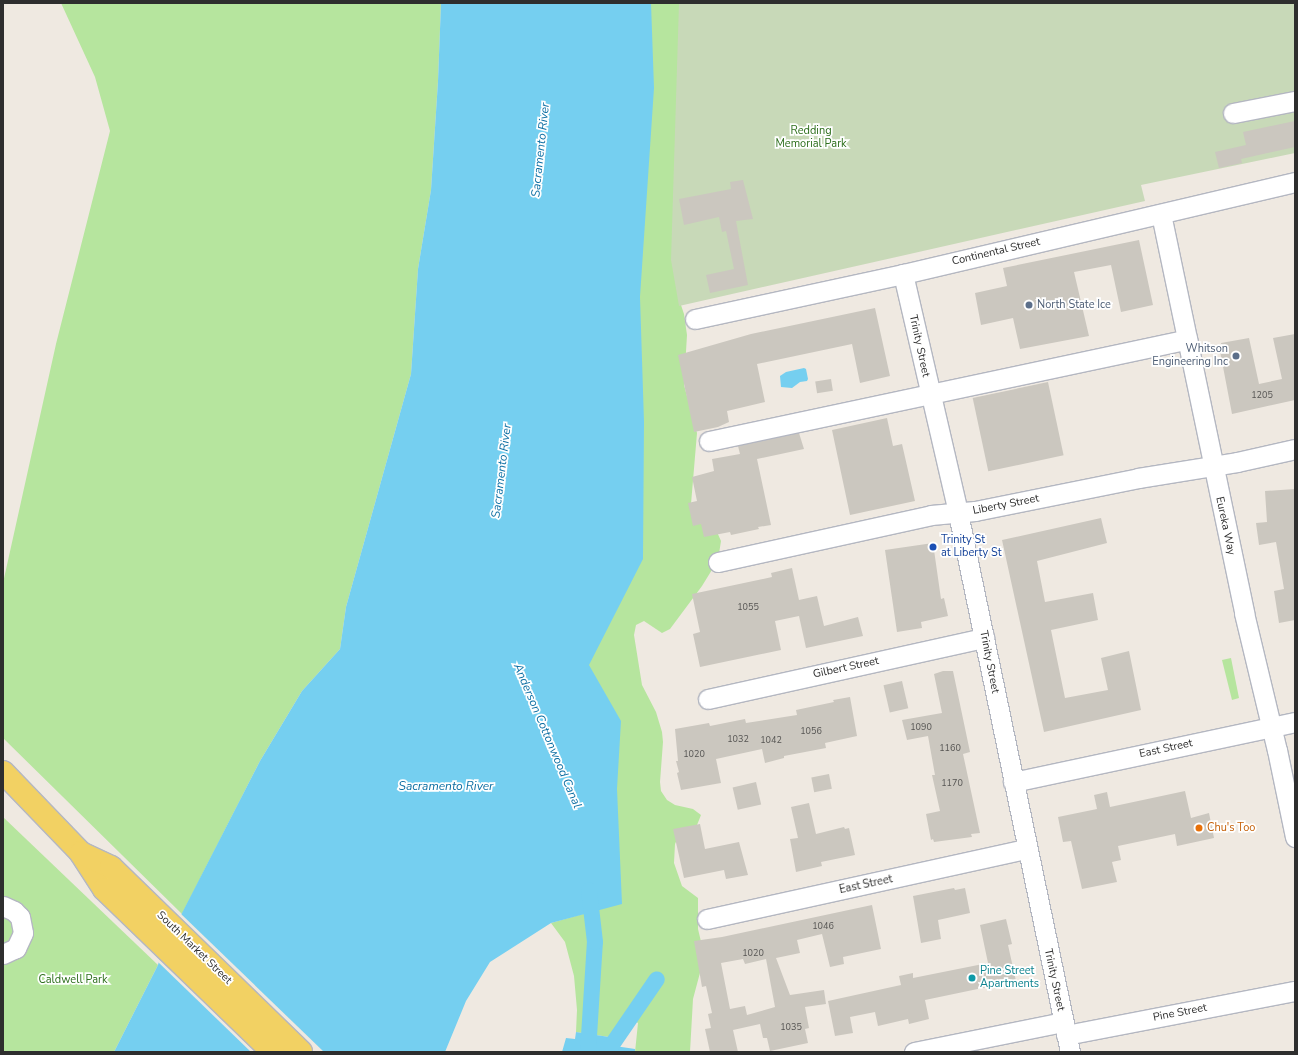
<!DOCTYPE html>
<html>
<head>
<meta charset="utf-8">
<style>
  body { margin:0 }
  #map { position:relative; width:1298px; height:1055px; overflow:hidden; background:#efe9e1; font-family:"Nunito Sans",sans-serif }
  div>[style] { position:absolute }
  .green>* { inset:0; background:#b6e59e }
  .cemetery>* { inset:0; background:#c8d9b8 }
  .water>* { inset:0; background:#75cff0 }
  .pier>* { inset:0; background:#efe9e1 }
  .canal>* { height:16px; margin:-8px; padding:0 8px; transform-origin:8px; border-radius:8px; background:#75cff0 }
  .building>* { inset:0; background:#cbc7bf; transform-origin:0 0 }
  .roads { filter:drop-shadow(1px 0 #b4b7c1) drop-shadow(-1px 0 #b4b7c1) drop-shadow(0 1px #b4b7c1) drop-shadow(0 -1px #b4b7c1) }
  .minor>* { height:19px; margin:-9.5px; padding:0 9.5px; transform-origin:9.5px; border-radius:9.5px; background:#fff }
  .major>* { height:22px; margin:-11px; padding:0 11px; transform-origin:11px; border-radius:11px; background:#f2d163 }
  .dots>* { width:11px; height:11px; translate:-50% -50%; box-sizing:border-box; border:2px solid #fff; border-radius:50% }
  span { translate:-50% -50%; white-space:nowrap; text-align:center; line-height:1.15; -webkit-text-stroke:3.5px #fff; paint-order:stroke }
  .number-label { font-size:9px; color:#555452 }
  .number-label span { -webkit-text-stroke-width:0 }
  .park-label { font-size:11px; color:#2c6e1b }
  .street-label { font-size:11px; color:#2e2e2e }
  .service-label { font-size:11px; color:#4e5e75 }
  .left { translate:0 -50%; text-align:left }
  .right { translate:-100% -50%; text-align:right }
  .transit-label { font-size:11px; color:#164399 }
  .food-label { font-size:11px; color:#c56008 }
  .culture-label { font-size:11px; color:#0d838f }
  .water-label { font-size:12px; color:#0d6fa3; font-style:italic }
  .frame { position:absolute; inset:0; border:4px solid #2e2e2e; pointer-events:none }
</style>
</head>
<body>
<div id="map">
  <div class="green">
    <i style="clip-path:polygon(61px 3px,441px 3px,438px 81px,431px 190px,418px 269px,411px 374px,346px 607px,340px 649px,302px 691px,260px 761px,182px 914px,3px 738px,3px 583px,56px 344px,110px 131px,95px 77px)"></i>
    <i style="clip-path:polygon(637px 3px,697px 3px,678px 296px,684px 314px,687px 335px,684px 385px,697px 433px,691px 504px,717px 532px,721px 541px,718px 560px,702px 586px,670px 629px,662px 633px,644px 621px,636px 625px,634px 635px,642px 685px,656px 712px,662px 732px,663px 742px,660px 782px,661px 791px,667px 800px,675px 805px,693px 809px,701px 815px,697px 825px,679px 835px,675px 844px,674px 863px,682px 886px,698px 898px,698px 929px,703px 950px,701px 969px,693px 999px,690px 1052px,635px 1052px,638px 1023px,624px 1014px,618px 1027px,616px 1038px,576px 1032px,577px 1010px,574px 976px,565px 942px,551px 923px,611px 906px,582px 674px)"></i>
    <i style="clip-path:polygon(1231px 658px,1239px 698px,1232px 700px,1222px 660px)"></i>
    <i style="clip-path:polygon(3px 817px,158px 965px,114px 1052px,3px 1052px)"></i>
  </div>
  <div class="cemetery">
    <i style="clip-path:polygon(679px 3px,1295px 3px,1295px 153px,1141px 185px,1145px 201px,679px 306px,671px 260px)"></i>
  </div>
  <div class="water">
    <i style="clip-path:polygon(441px 3px,651px 3px,654px 88px,640px 297px,644px 422px,643px 559px,589px 665px,621px 721px,617px 789px,622px 904px,551px 923px,490px 962px,466px 1001px,445px 1052px,114px 1052px,158px 965px,161px 954px,260px 761px,302px 691px,340px 649px,346px 607px,411px 374px,418px 269px,431px 190px,438px 81px)"></i>
    <i style="clip-path:polygon(804px 368px,806px 369px,808px 379px,807px 381px,800px 382px,792px 388px,781px 387px,780px 376px,786px 372px)"></i>
    <i style="clip-path:polygon(576px 1032px,616px 1038px,615px 1046px,635px 1049px,635px 1052px,562px 1052px,566px 1038px,575px 1039px)"></i>
  </div>
  <div class="pier">
    <i style="clip-path:polygon(180px 913px,324px 1052px,251px 1052px,157px 961px)"></i>
  </div>
  <div class="canal">
    <i style="left:588px;top:1052px;width:110px;rotate:-86.4deg"></i>
    <i style="left:595px;top:942px;width:52px;rotate:-96.6deg"></i>
    <i style="left:607px;top:1052px;width:88px;rotate:-55.6deg"></i>
  </div>
  <div class="building">
    <i style="clip-path:polygon(1295px 121px,1295px 147px,1241px 159px,1242px 163px,1219px 168px,1215px 152px,1246px 145px,1243px 132px)"></i>
    <i style="clip-path:polygon(743px 180px,753px 219px,736px 221px,748px 285px,710px 293px,706px 275px,734px 269px,726px 231px,722px 232px,719px 217px,684px 225px,679px 199px,731px 189px,730px 182px)"></i>
    <i style="clip-path:polygon(1139px 240px,1153px 305px,1121px 312px,1111px 265px,1074px 272px,1089px 336px,1020px 349px,1013px 318px,981px 325px,975px 293px,1007px 286px,1003px 268px)"></i>
    <i style="clip-path:polygon(875px 308px,890px 376px,860px 383px,852px 344px,757px 364px,765px 402px,727px 411px,729px 422px,718px 427px,694px 432px,678px 355px,751px 334px)"></i>
    <i style="clip-path:polygon(1295px 334px,1295px 400px,1232px 414px,1220px 351px,1222px 350px,1221px 343px,1249px 338px,1259px 384px,1282px 379px,1273px 338px)"></i>
    <i style="left:831px;top:379px;width:12px;height:16px;rotate:81deg"></i>
    <i style="left:1048px;top:382px;width:75px;height:77px;rotate:78deg"></i>
    <i style="clip-path:polygon(887px 418px,893px 446px,902px 444px,915px 501px,850px 515px,832px 430px)"></i>
    <i style="clip-path:polygon(799px 433px,804px 449px,757px 459px,771px 525px,758px 527px,759px 529px,731px 535px,730px 532px,704px 537px,701px 524px,693px 526px,688px 503px,697px 501px,692px 477px,714px 471px,712px 459px,740px 454px,738px 446px)"></i>
    <i style="clip-path:polygon(1295px 489px,1295px 620px,1279px 623px,1274px 591px,1284px 589px,1276px 542px,1259px 545px,1256px 523px,1267px 522px,1265px 491px)"></i>
    <i style="clip-path:polygon(1101px 518px,1107px 543px,1037px 561px,1045px 602px,1093px 593px,1098px 620px,1051px 630px,1065px 698px,1108px 690px,1101px 658px,1129px 651px,1141px 710px,1044px 732px,1002px 540px)"></i>
    <i style="clip-path:polygon(933px 543px,941px 599px,944px 598px,948px 616px,921px 622px,922px 628px,897px 632px,885px 550px)"></i>
    <i style="clip-path:polygon(792px 568px,799px 600px,817px 596px,824px 626px,858px 617px,863px 636px,806px 648px,799px 616px,775px 621px,781px 650px,700px 667px,693px 634px,700px 632px,692px 594px,772px 577px,771px 573px)"></i>
    <i style="clip-path:polygon(943px 671px,953px 671px,970px 752px,963px 754px,980px 833px,971px 834px,972px 837px,934px 842px,933px 839px,931px 840px,926px 814px,940px 811px,932px 775px,935px 775px,928px 736px,907px 740px,902px 720px,942px 713px,934px 674px)"></i>
    <i style="left:902px;top:681px;width:28px;height:19px;rotate:77deg"></i>
    <i style="clip-path:polygon(850px 697px,857px 736px,825px 743px,826px 748px,784px 756px,784px 758px,765px 763px,762px 749px,716px 759px,721px 783px,681px 790px,677px 773px,679px 772px,676px 761px,678px 761px,675px 729px,709px 723px,710px 726px,745px 719px,746px 723px,797px 715px,796px 710px,834px 702px,833px 700px)"></i>
    <i style="left:829px;top:774px;width:15px;height:18px;rotate:79deg"></i>
    <i style="left:756px;top:782px;width:23px;height:24px;rotate:77deg"></i>
    <i style="clip-path:polygon(1185px 791px,1191px 818px,1209px 813px,1214px 838px,1177px 846px,1175px 834px,1118px 846px,1121px 860px,1112px 862px,1117px 882px,1082px 889px,1071px 841px,1063px 842px,1058px 817px,1097px 809px,1094px 795px,1107px 792px,1110px 807px)"></i>
    <i style="clip-path:polygon(809px 803px,816px 834px,844px 827px,845px 829px,849px 828px,855px 855px,821px 862px,822px 866px,796px 872px,790px 839px,798px 838px,791px 807px)"></i>
    <i style="clip-path:polygon(700px 824px,705px 849px,739px 842px,748px 875px,726px 879px,724px 870px,684px 878px,673px 829px)"></i>
    <i style="clip-path:polygon(954px 888px,955px 890px,965px 888px,970px 913px,938px 920px,941px 939px,921px 943px,913px 896px)"></i>
    <i style="clip-path:polygon(evenodd,872px 905px,881px 949px,843px 957px,844px 964px,830px 967px,822px 934px,797px 940px,800px 953px,776px 958px,790px 995px,824px 990px,826px 1004px,805px 1007px,809px 1028px,805px 1029px,808px 1043px,770px 1051px,767px 1038px,763px 1038px,760px 1024px,733px 1030px,738px 1052px,710px 1052px,705px 1029px,711px 1028px,708px 1014px,712px 1013px,706px 986px,702px 987px,694px 941px,722px 937px,872px 905px,743px 959px,745px 964px,766px 959px,775px 1007px,747px 1015px,745px 1006px,730px 1009px,721px 963px,743px 959px)"></i>
    <i style="clip-path:polygon(1006px 919px,1012px 944px,1008px 945px,1016px 981px,925px 1000px,929px 1019px,909px 1024px,908px 1019px,878px 1026px,875px 1012px,850px 1017px,853px 1033px,835px 1036px,828px 1001px,901px 985px,899px 976px,913px 973px,913px 978px,988px 963px,980px 925px)"></i>
  </div>
  <div class="roads">
    <div class="minor">
      <i style="left:1233px;top:113px;width:63px;rotate:-11deg"></i>
      <i style="left:1161px;top:214px;width:408px;rotate:78.2deg"></i>
      <i style="left:1244px;top:613px;width:141px;rotate:76.5deg"></i>
      <i style="left:1277px;top:750px;width:89px;rotate:78.3deg"></i>
      <i style="left:903px;top:274px;width:245px;rotate:77deg"></i>
      <i style="left:958px;top:513px;width:551px;rotate:78.26deg"></i>
      <i style="left:695px;top:319px;width:213px;rotate:-12.2deg"></i>
      <i style="left:903px;top:274px;width:403px;rotate:-13.2deg"></i>
      <i style="left:709px;top:441px;width:489px;rotate:-12deg"></i>
      <i style="left:718px;top:562px;width:218px;rotate:-12.4deg"></i>
      <i style="left:931px;top:515px;width:44px;rotate:-5.2deg"></i>
      <i style="left:975px;top:511px;width:166px;rotate:-11.4deg"></i>
      <i style="left:1138px;top:478px;width:100px;rotate:-9.2deg"></i>
      <i style="left:1237px;top:462px;width:59px;rotate:-12.6deg"></i>
      <i style="left:708px;top:699px;width:283px;rotate:-12.5deg"></i>
      <i style="left:1013px;top:782px;width:288px;rotate:-12deg"></i>
      <i style="left:3px;top:906px;width:12px;rotate:24deg"></i>
      <i style="left:14px;top:911px;width:8px;rotate:45deg"></i>
      <i style="left:20px;top:917px;width:16px;rotate:79deg"></i>
      <i style="left:23px;top:933px;width:17px;rotate:115deg"></i>
      <i style="left:16px;top:948px;width:14px;rotate:155deg"></i>
      <i style="left:707px;top:919px;width:327px;rotate:-12.4deg"></i>
      <i style="left:1066px;top:1035px;width:233px;rotate:-10.9deg"></i>
      <i style="left:914px;top:1052px;width:152px;rotate:-11.4deg"></i>
    </div>
    <div class="major">
      <i style="left:3px;top:772px;width:111px;rotate:46.1deg"></i>
      <i style="left:80px;top:852px;width:44px;rotate:57deg"></i>
      <i style="left:104px;top:889px;width:235px;rotate:44deg"></i>
      <i style="left:81px;top:853px;width:33px;rotate:25deg"></i>
      <i style="left:111px;top:867px;width:265px;rotate:44.2deg"></i>
    </div>
  </div>
  <div class="dots">
    <i style="left:1029px;top:305px;background:#5c6f8a"></i>
    <i style="left:1236px;top:356px;background:#5c6f8a"></i>
    <i style="left:933px;top:547px;background:#1a4fb4"></i>
    <i style="left:1199px;top:828px;background:#e8710a"></i>
    <i style="left:972px;top:978px;background:#0f9aa8"></i>
  </div>
  <div class="number-label">
    <span style="left:1262px;top:395px">1205</span>
    <span style="left:748px;top:607px">1055</span>
    <span style="left:921px;top:727px">1090</span>
    <span style="left:811px;top:731px">1056</span>
    <span style="left:738px;top:739px">1032</span>
    <span style="left:771px;top:740px">1042</span>
    <span style="left:950px;top:748px">1160</span>
    <span style="left:694px;top:754px">1020</span>
    <span style="left:952px;top:783px">1170</span>
    <span style="left:823px;top:926px">1046</span>
    <span style="left:753px;top:953px">1020</span>
    <span style="left:791px;top:1027px">1035</span>
  </div>
  <div class="park-label">
    <span style="left:811px;top:138px">Redding<br>Memorial Park</span>
    <span style="left:73px;top:980px">Caldwell Park</span>
  </div>
  <div class="street-label">
    <span style="left:996px;top:252px;rotate:-13deg">Continental Street</span>
    <span style="left:919px;top:346px;rotate:78deg">Trinity Street</span>
    <span style="left:1006px;top:505px;rotate:-11deg">Liberty Street</span>
    <span style="left:1225px;top:526px;rotate:78deg">Eureka Way</span>
    <span style="left:989px;top:662px;rotate:79deg">Trinity Street</span>
    <span style="left:846px;top:668px;rotate:-12deg">Gilbert Street</span>
    <span style="left:1166px;top:749px;rotate:-12deg">East Street</span>
    <span style="left:866px;top:885px;rotate:-12deg">East Street</span>
    <span style="left:194px;top:948px;rotate:44deg">South Market Street</span>
    <span style="left:1054px;top:980px;rotate:78deg">Trinity Street</span>
    <span style="left:1180px;top:1013px;rotate:-11deg">Pine Street</span>
  </div>
  <div class="service-label">
    <span class="left" style="left:1037px;top:305px">North State Ice</span>
    <span class="right" style="left:1228px;top:356px">Whitson<br>Engineering Inc</span>
  </div>
  <div class="transit-label">
    <span class="left" style="left:941px;top:547px">Trinity St<br>at Liberty St</span>
  </div>
  <div class="food-label">
    <span class="left" style="left:1207px;top:828px">Chu's Too</span>
  </div>
  <div class="culture-label">
    <span class="left" style="left:980px;top:978px">Pine Street<br>Apartments</span>
  </div>
  <div class="water-label">
    <span style="left:541px;top:150px;rotate:-84deg">Sacramento River</span>
    <span style="left:502px;top:471px;rotate:-83deg">Sacramento River</span>
    <span style="left:547px;top:736px;rotate:67deg">Anderson Cottonwood Canal</span>
    <span style="left:446px;top:787px">Sacramento River</span>
  </div>
  <div class="frame"></div>
</div>
</body>
</html>
